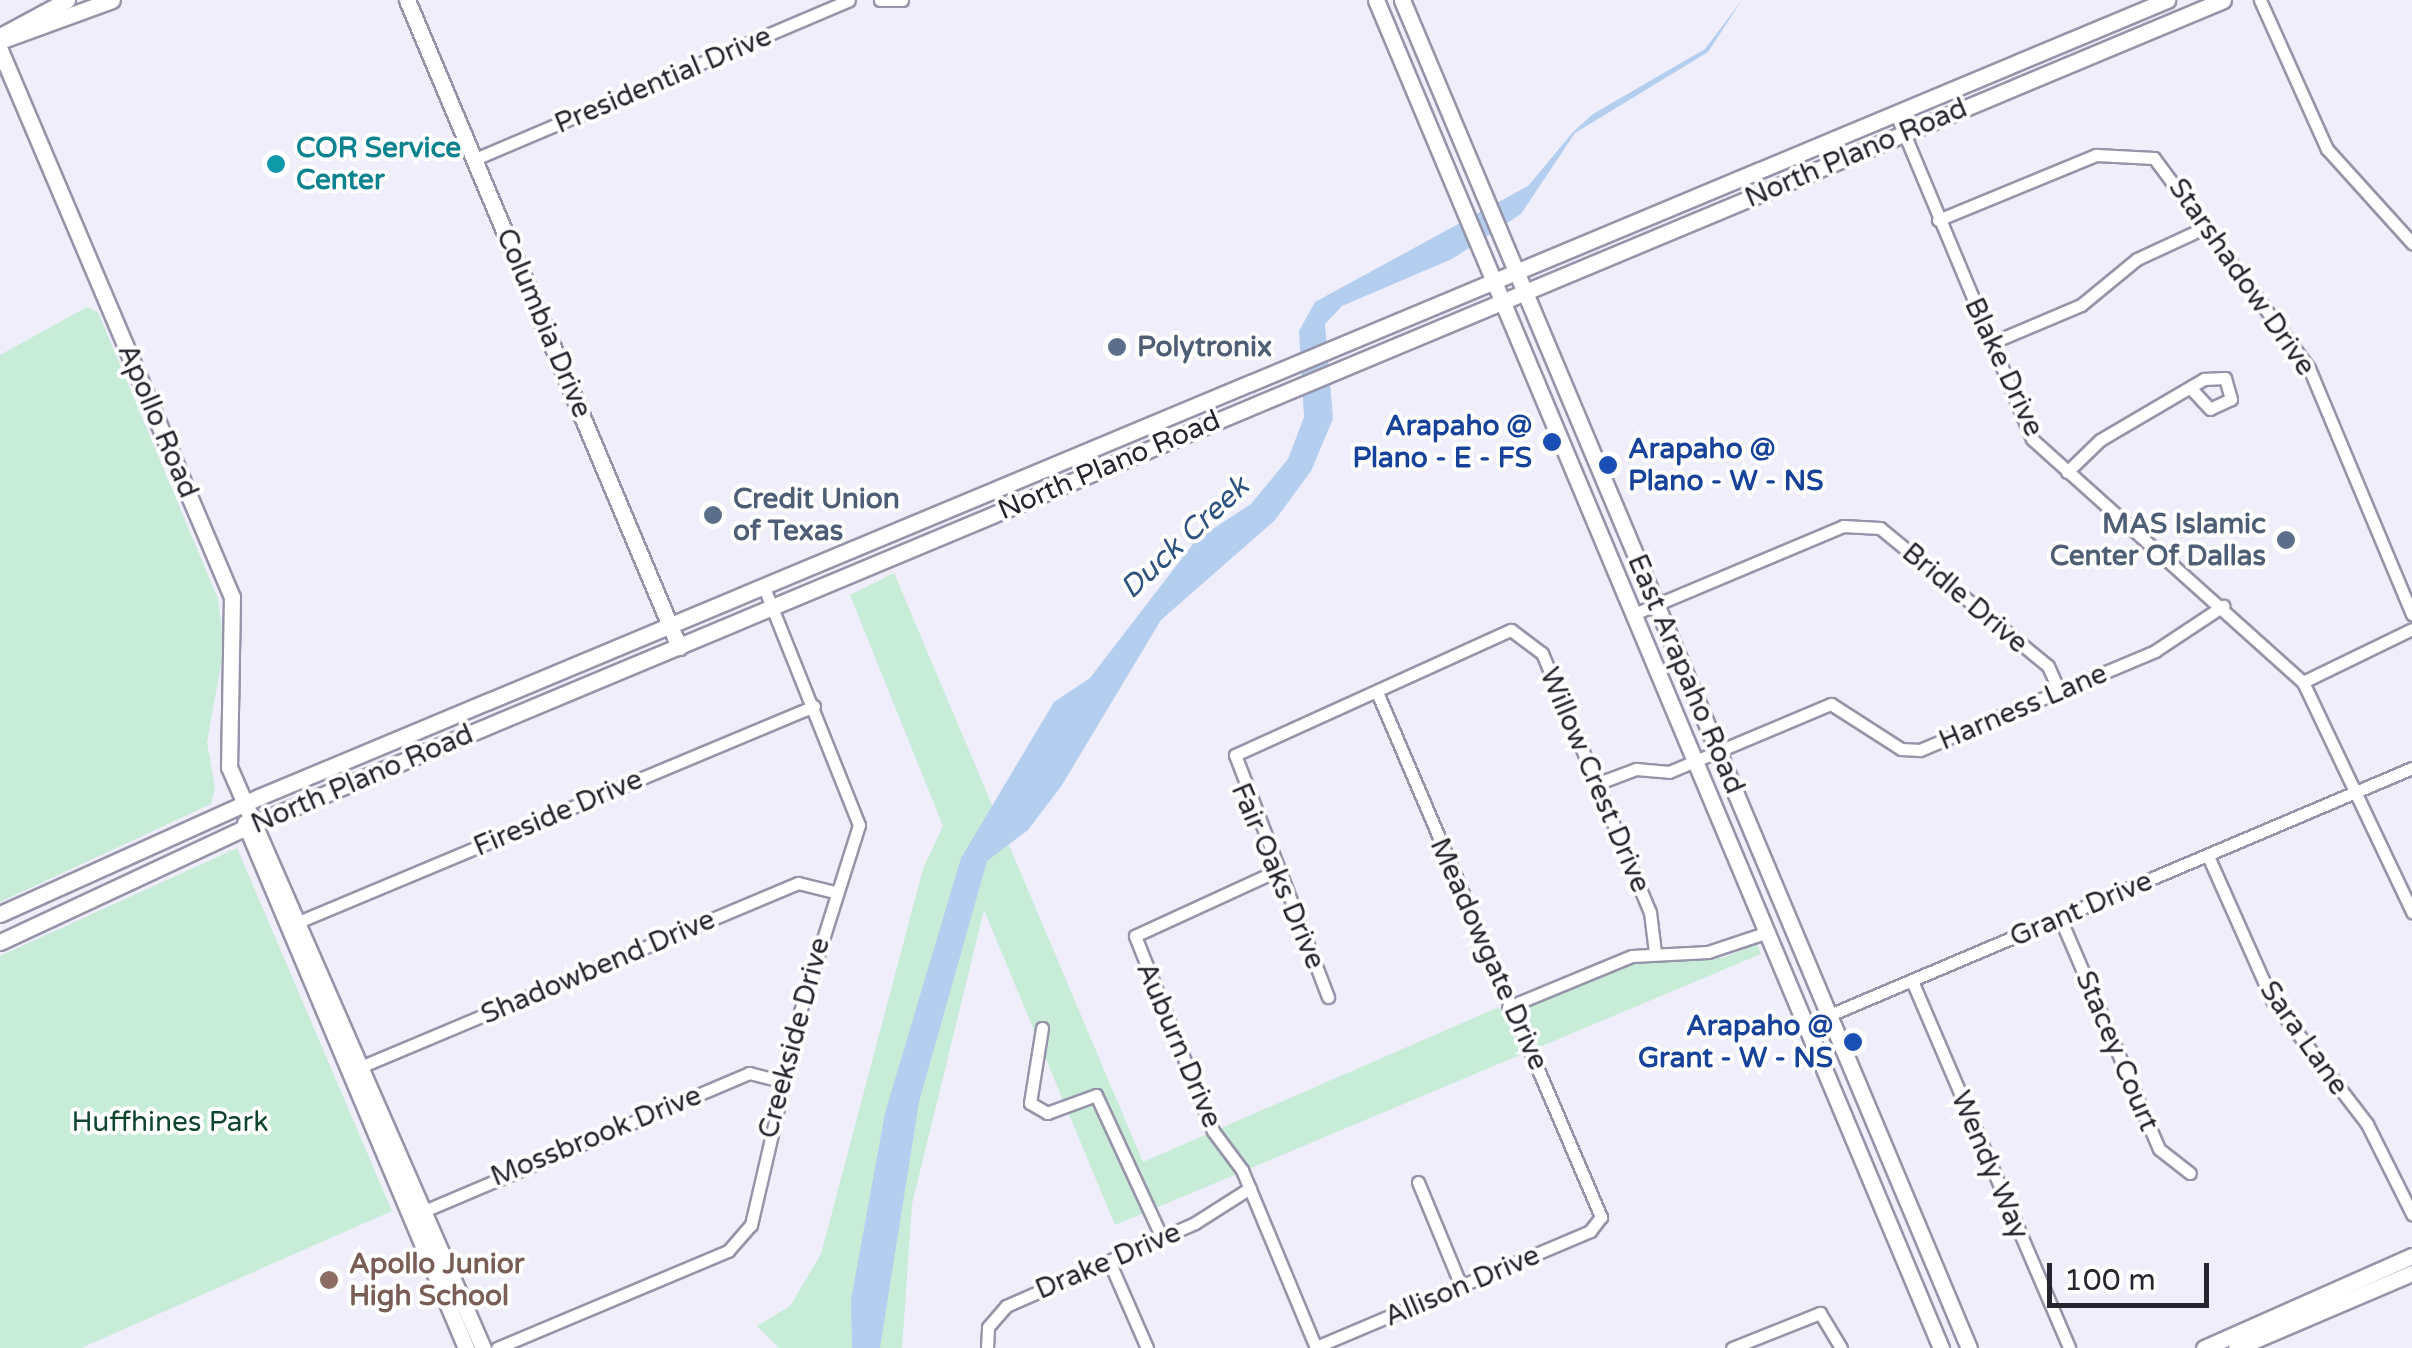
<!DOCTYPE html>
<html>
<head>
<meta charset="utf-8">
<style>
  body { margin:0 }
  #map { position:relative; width:2412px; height:1348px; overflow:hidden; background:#f0eefb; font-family:"Varela Round",sans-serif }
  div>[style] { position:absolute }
  .green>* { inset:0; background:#c7ecd8 }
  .water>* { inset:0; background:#b4ceef }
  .roads { filter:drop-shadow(2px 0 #9794a9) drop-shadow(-2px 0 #9794a9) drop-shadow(0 2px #9794a9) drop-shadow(0 -2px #9794a9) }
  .street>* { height:11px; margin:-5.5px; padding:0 5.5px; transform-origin:5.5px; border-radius:5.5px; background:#fff }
  .secondary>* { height:15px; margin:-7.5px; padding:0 7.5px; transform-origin:7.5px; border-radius:7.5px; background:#fff }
  .dots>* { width:28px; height:28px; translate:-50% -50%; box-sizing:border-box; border:5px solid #fff; border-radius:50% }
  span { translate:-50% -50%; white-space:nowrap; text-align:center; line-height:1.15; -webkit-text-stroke:8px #fff; paint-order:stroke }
  .street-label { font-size:28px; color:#26242d }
  .culture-label { font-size:28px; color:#0d838f; font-weight:700 }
  .left { translate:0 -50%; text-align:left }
  .service-label { font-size:28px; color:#4e5e75; font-weight:700 }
  .right { translate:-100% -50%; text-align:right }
  .transit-label { font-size:28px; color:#164399; font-weight:700 }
  .park-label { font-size:28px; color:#0e452f }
  .education-label { font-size:28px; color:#785e54; font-weight:700 }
  .water-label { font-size:30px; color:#2f537f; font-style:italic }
  .scale { position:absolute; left:2047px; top:1263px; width:162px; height:45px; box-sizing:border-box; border:5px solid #26242d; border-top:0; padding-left:12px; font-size:30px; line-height:35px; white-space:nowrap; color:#26242d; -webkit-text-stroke:8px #fff; paint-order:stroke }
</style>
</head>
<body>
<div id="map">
  <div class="green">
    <i style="clip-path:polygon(87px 307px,98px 312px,218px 599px,224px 648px,207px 742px,215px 788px,211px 804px,0 902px,0 355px)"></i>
    <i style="clip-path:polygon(894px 573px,1143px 1162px,1499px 1007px,1505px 1017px,1645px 959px,1722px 958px,1757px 944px,1761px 954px,1115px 1225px,984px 910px,912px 1204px,902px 1348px,779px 1348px,757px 1326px,790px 1306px,821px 1254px,923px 869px,943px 826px,850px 595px)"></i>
    <i style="clip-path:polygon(237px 848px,392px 1211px,81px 1348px,0 1348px,0 956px)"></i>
  </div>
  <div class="water">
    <i style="clip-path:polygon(1742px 0,1708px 52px,1575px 133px,1521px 214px,1452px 259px,1342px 306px,1325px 324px,1333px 419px,1311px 471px,1275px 520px,1161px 620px,1062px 785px,1028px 830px,987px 861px,919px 1102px,880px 1348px,852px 1348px,851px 1300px,885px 1113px,961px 858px,1054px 702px,1090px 678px,1196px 540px,1251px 504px,1288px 459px,1304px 417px,1299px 331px,1315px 302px,1528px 186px,1573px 132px,1593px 114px,1705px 49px)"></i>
  </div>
  <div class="roads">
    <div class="street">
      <i style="left:880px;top:0;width:22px"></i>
      <i style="left:2260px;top:0;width:163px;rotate:65.8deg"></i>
      <i style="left:2327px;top:149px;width:127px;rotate:47.9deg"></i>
      <i style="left:1896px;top:114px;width:352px;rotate:67.3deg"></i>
      <i style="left:2032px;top:439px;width:364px;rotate:41.9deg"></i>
      <i style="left:2303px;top:682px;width:255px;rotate:64.6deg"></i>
      <i style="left:475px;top:159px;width:406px;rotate:-23deg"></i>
      <i style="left:1938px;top:220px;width:171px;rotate:-22.4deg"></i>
      <i style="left:2096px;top:155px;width:58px;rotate:3deg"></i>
      <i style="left:2154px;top:158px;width:261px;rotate:53.6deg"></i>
      <i style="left:2309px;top:368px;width:267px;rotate:67.3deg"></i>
      <i style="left:1991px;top:343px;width:98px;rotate:-22.9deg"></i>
      <i style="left:2081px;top:305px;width:72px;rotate:-39.4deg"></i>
      <i style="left:2137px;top:259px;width:72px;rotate:-24.8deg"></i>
      <i style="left:2067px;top:472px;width:46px;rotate:-44.1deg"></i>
      <i style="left:2100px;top:440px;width:121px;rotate:-30.4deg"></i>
      <i style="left:2204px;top:379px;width:21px;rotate:-3deg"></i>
      <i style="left:2225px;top:378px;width:22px;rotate:74deg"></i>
      <i style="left:2231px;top:399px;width:23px;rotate:155deg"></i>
      <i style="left:2210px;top:409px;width:26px;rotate:-133deg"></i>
      <i style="left:1634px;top:614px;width:227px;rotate:-22.8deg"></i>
      <i style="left:1843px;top:526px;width:37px;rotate:3deg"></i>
      <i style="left:1880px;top:528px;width:217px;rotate:39.4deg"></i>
      <i style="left:2048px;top:666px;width:27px;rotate:66deg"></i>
      <i style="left:2303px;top:682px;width:121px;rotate:-25.9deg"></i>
      <i style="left:1596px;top:784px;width:43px;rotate:-20.6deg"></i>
      <i style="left:1636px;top:769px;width:33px;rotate:5deg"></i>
      <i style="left:1669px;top:772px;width:176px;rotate:-22.8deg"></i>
      <i style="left:1831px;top:704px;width:83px;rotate:32.7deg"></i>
      <i style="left:1901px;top:749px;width:19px;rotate:3deg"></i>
      <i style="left:1920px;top:750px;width:255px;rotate:-22.8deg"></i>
      <i style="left:2155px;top:651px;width:82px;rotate:-33.5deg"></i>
      <i style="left:2208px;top:856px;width:158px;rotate:66deg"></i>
      <i style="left:2272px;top:1000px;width:156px;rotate:52.5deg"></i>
      <i style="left:2367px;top:1124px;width:101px;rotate:63.4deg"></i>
      <i style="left:1276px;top:871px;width:155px;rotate:155.3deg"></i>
      <i style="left:1135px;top:936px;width:210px;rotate:68.2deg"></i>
      <i style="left:1213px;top:1131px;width:49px;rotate:53.4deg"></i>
      <i style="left:1242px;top:1170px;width:193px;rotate:67.4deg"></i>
      <i style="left:2060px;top:918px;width:251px;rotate:66.8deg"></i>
      <i style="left:2159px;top:1149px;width:39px;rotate:38deg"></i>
      <i style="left:303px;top:920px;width:554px;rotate:-22.72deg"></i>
      <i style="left:1912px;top:981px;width:399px;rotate:66.8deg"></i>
      <i style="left:1328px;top:997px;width:259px;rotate:-111deg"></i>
      <i style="left:1235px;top:755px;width:303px;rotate:-24.4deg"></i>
      <i style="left:1511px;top:630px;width:39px;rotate:37deg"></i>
      <i style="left:1542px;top:653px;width:281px;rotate:67.4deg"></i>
      <i style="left:1650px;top:912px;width:39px;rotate:83deg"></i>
      <i style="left:1508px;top:1007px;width:134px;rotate:-22.4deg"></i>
      <i style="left:1632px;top:956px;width:76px;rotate:-3deg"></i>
      <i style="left:1708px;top:952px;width:60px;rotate:-18.4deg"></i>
      <i style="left:1806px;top:1025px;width:658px;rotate:-22.98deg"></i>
      <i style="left:1042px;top:1028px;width:76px;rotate:99.1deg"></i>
      <i style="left:1030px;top:1103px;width:20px;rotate:30deg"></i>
      <i style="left:1047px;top:1113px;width:52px;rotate:-20.2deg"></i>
      <i style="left:1096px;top:1095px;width:157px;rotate:65.2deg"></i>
      <i style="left:365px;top:1065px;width:470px;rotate:-22.8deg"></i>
      <i style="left:798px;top:883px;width:36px;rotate:14deg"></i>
      <i style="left:1418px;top:1182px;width:113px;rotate:67.5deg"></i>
      <i style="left:417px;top:1214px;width:361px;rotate:-23deg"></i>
      <i style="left:749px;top:1073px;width:34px;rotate:14deg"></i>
      <i style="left:1109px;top:1261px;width:95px;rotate:66.4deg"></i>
      <i style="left:1316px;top:1347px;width:298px;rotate:-22.9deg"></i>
      <i style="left:1590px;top:1231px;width:18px;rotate:-52deg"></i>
      <i style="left:1601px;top:1217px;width:571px;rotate:-113.11deg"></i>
      <i style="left:497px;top:1348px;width:251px;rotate:-22.8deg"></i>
      <i style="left:728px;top:1251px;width:35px;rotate:-49deg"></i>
      <i style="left:751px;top:1225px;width:219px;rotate:-77deg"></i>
      <i style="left:800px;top:1012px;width:196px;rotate:-72.5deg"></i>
      <i style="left:859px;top:825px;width:256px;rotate:-111.8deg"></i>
      <i style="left:987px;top:1348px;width:21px;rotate:-87deg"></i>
      <i style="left:988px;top:1327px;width:28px;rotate:-49deg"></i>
      <i style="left:1006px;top:1306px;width:206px;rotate:-23.7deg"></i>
      <i style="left:1195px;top:1223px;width:65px;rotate:-32.5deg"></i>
      <i style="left:1732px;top:1348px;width:95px;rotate:-21.7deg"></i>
      <i style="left:1820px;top:1313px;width:41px;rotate:59deg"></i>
    </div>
    <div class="secondary">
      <i style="left:407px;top:0;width:702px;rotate:67.2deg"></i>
      <i style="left:1376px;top:0;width:1462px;rotate:67.26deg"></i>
      <i style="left:1402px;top:0;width:1462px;rotate:67.19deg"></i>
      <i style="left:0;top:36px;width:76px;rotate:-28.2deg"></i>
      <i style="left:0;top:41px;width:119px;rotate:-20.1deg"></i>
      <i style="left:0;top:50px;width:594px;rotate:67.02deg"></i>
      <i style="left:232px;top:597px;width:170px;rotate:91deg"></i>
      <i style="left:229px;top:767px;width:634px;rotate:66.39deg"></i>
      <i style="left:245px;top:823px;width:570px;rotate:67.17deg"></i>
      <i style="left:0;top:914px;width:284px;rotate:-24.3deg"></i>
      <i style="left:259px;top:797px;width:2068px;rotate:-22.67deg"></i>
      <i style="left:0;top:942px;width:269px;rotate:-25deg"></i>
      <i style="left:244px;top:828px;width:2145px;rotate:-22.7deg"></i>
      <i style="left:2204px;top:1348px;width:227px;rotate:-23.9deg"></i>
      <i style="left:2236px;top:1348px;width:191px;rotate:-23.1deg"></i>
    </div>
  </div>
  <div class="dots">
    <i style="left:276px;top:164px;background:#0f9aa8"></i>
    <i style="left:1117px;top:347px;background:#5c6f8a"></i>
    <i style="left:1552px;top:442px;background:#1a4fb4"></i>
    <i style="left:1608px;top:465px;background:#1a4fb4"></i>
    <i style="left:713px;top:515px;background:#5c6f8a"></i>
    <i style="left:2286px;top:540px;background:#5c6f8a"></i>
    <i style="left:1853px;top:1042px;background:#1a4fb4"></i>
    <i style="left:329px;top:1280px;background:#8d6e63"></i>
  </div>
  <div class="street-label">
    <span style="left:663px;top:80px;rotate:-23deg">Presidential Drive</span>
    <span style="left:1856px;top:153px;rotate:-23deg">North Plano Road</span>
    <span style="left:2242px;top:277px;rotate:55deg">Starshadow Drive</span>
    <span style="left:544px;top:323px;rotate:67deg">Columbia Drive</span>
    <span style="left:2004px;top:367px;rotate:65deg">Blake Drive</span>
    <span style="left:158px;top:421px;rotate:67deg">Apollo Road</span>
    <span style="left:1109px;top:465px;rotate:-23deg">North Plano Road</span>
    <span style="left:1965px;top:598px;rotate:40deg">Bridle Drive</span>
    <span style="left:1686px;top:674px;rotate:67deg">East Arapaho Road</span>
    <span style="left:2023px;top:707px;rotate:-23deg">Harness Lane</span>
    <span style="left:362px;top:779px;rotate:-23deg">North Plano Road</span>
    <span style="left:1595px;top:780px;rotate:67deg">Willow Crest Drive</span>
    <span style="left:558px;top:813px;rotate:-23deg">Fireside Drive</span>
    <span style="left:1278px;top:876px;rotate:67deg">Fair Oaks Drive</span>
    <span style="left:2081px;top:909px;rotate:-23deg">Grant Drive</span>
    <span style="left:1489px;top:954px;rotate:66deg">Meadowgate Drive</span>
    <span style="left:598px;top:967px;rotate:-23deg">Shadowbend Drive</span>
    <span style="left:794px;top:1038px;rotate:-75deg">Creekside Drive</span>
    <span style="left:2304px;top:1038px;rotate:55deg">Sara Lane</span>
    <span style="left:1179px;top:1045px;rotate:67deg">Auburn Drive</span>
    <span style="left:2117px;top:1051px;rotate:67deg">Stacey Court</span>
    <span style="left:596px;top:1136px;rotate:-22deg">Mossbrook Drive</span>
    <span style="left:1990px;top:1165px;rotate:67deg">Wendy Way</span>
    <span style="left:1108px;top:1261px;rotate:-23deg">Drake Drive</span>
    <span style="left:1462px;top:1286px;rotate:-23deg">Allison Drive</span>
  </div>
  <div class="culture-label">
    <span class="left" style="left:296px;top:164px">COR Service<br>Center</span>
  </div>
  <div class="service-label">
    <span class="left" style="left:1137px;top:347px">Polytronix</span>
    <span class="left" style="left:733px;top:515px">Credit Union<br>of Texas</span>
    <span class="right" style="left:2266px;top:540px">MAS Islamic<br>Center Of Dallas</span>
  </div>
  <div class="transit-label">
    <span class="right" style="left:1532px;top:442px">Arapaho @<br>Plano - E - FS</span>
    <span class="left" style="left:1628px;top:465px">Arapaho @<br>Plano - W - NS</span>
    <span class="right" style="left:1833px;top:1042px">Arapaho @<br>Grant - W - NS</span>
  </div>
  <div class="park-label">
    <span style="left:170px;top:1122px">Huffhines Park</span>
  </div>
  <div class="education-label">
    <span class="left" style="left:349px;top:1280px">Apollo Junior<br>High School</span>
  </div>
  <div class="water-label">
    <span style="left:1185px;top:538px;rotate:-43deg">Duck Creek</span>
  </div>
  <div class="scale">100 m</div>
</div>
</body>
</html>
